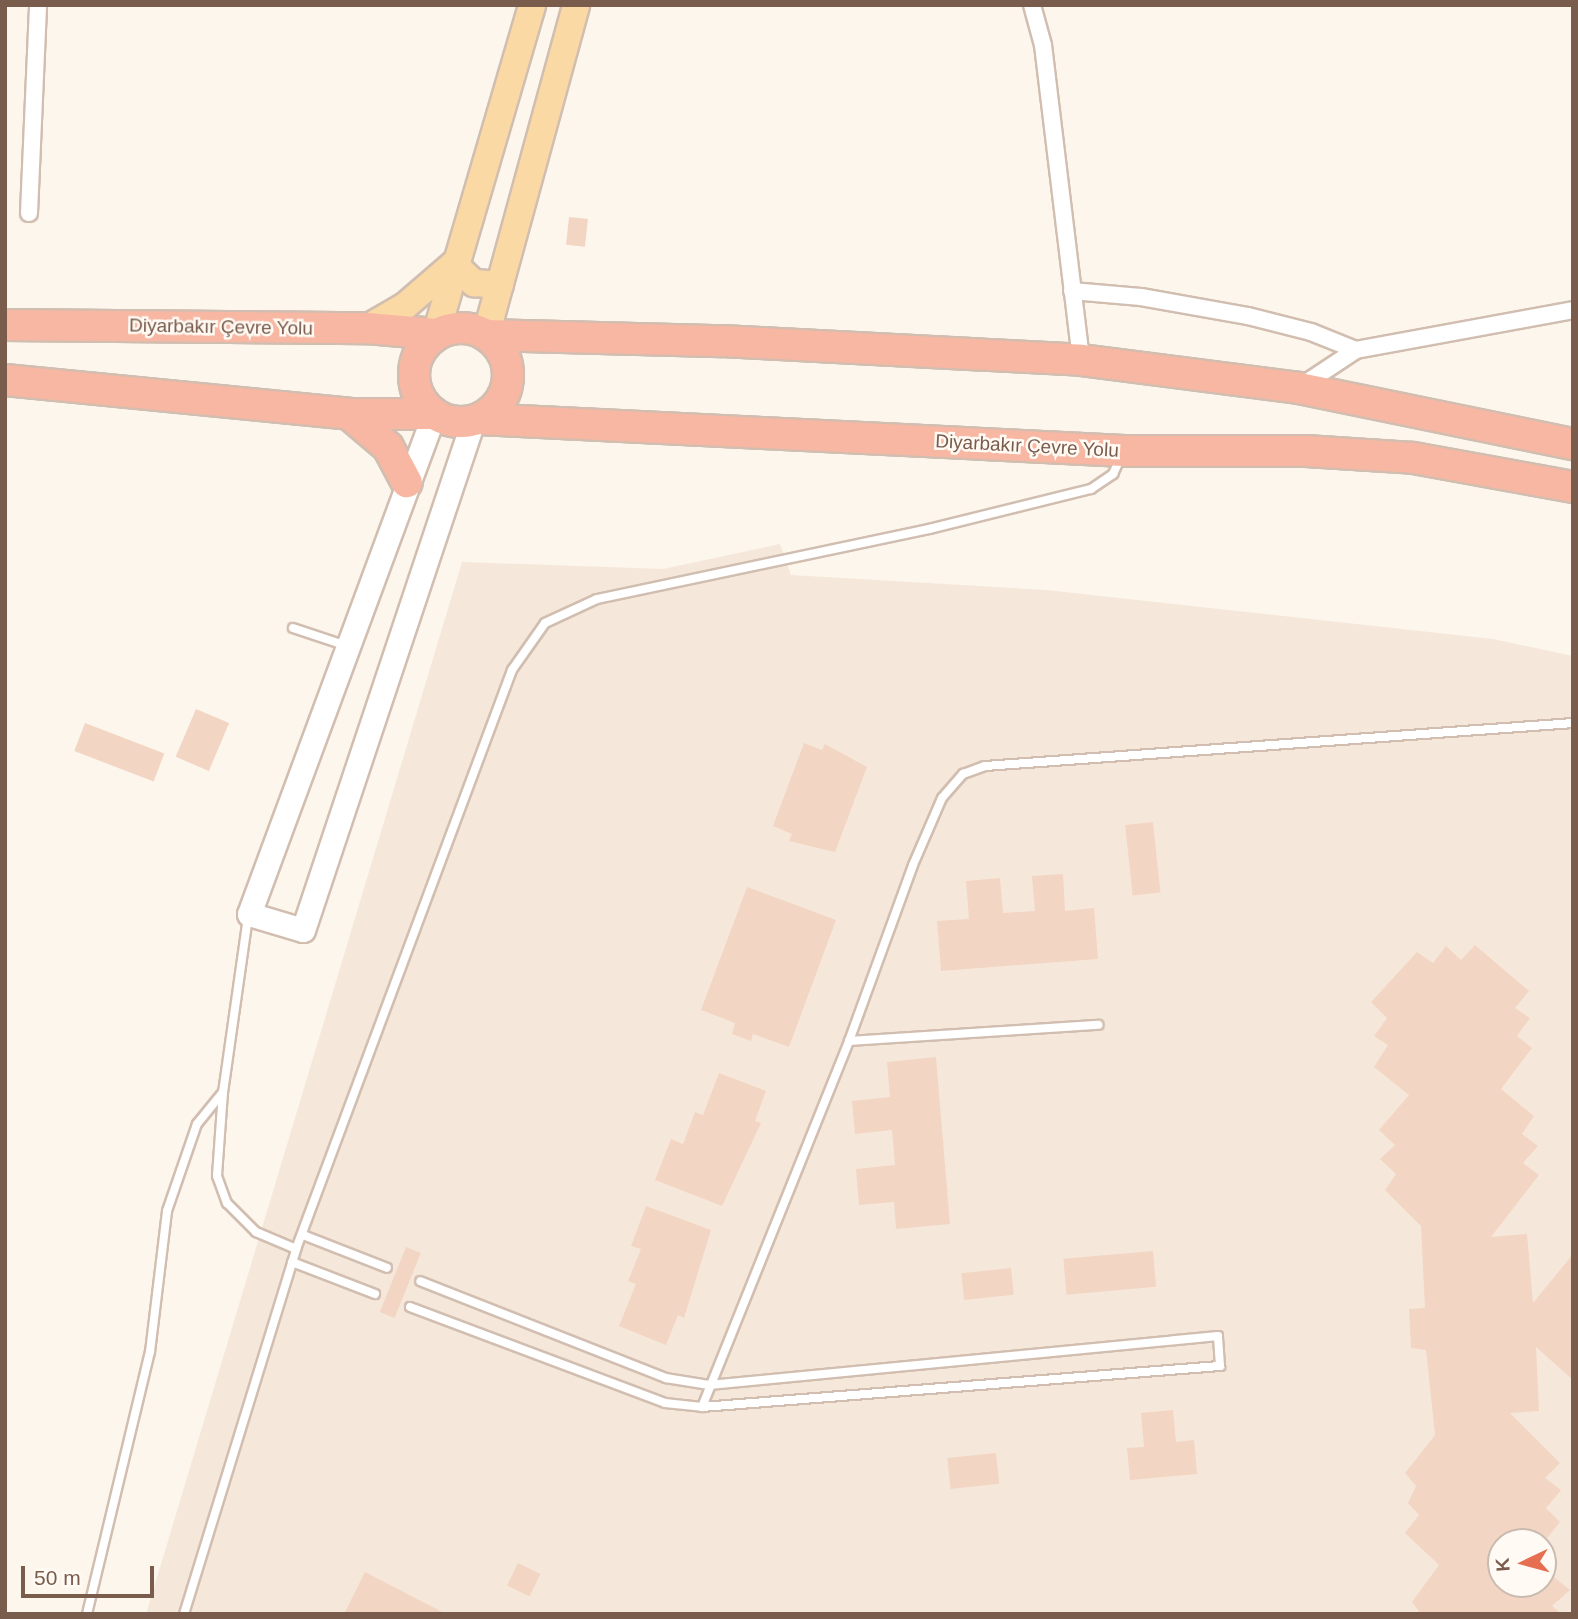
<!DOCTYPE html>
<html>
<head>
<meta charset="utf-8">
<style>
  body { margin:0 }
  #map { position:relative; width:1578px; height:1619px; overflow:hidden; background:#fdf6ec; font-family:Arial,sans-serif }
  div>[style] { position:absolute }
  .residential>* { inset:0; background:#f5e8da }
  .building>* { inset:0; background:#f3d5c3; transform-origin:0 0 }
  .roads { filter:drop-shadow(2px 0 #d1beb0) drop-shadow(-2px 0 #d1beb0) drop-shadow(0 2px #d1beb0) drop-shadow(0 -2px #d1beb0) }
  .lane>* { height:8px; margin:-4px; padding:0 4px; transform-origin:4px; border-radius:4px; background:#fff }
  .street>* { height:16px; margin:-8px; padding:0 8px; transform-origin:8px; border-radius:8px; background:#fff }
  .secondary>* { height:23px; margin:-11.5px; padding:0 11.5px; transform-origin:11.5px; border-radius:11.5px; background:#fff }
  .primary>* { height:26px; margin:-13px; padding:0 13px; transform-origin:13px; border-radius:13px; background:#fbd9a5 }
  .highway>* { height:30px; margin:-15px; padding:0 15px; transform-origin:15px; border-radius:15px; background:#f7b7a3 }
  .highway>.ring { margin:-15px; padding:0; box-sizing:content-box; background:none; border:30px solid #f7b7a3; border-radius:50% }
  span { translate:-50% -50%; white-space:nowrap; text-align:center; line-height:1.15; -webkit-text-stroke:5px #fffaf3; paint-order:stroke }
  .street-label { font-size:19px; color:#7a5c4d }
  .frame { position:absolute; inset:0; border:7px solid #7a5c4d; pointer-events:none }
  .north { position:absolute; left:1487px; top:1528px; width:70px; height:70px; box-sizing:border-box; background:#fffaf3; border:2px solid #cabbb1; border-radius:50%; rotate:265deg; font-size:19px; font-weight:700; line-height:28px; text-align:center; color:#7a5c4d }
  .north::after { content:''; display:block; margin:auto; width:24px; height:32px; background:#e76f51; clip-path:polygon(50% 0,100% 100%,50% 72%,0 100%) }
  .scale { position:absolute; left:21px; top:1566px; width:133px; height:32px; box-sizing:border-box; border:4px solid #7a5c4d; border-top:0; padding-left:9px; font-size:21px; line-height:24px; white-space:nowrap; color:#7a5c4d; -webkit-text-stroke:5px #fffaf3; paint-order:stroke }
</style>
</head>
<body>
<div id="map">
  <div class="residential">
    <i style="clip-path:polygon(evenodd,780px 544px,791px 575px,1046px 590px,1493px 639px,1573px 656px,1573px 1614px,146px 1614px,462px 562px,663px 569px,780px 544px,1501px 1542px,1543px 1542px,1543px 1584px,1501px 1584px,1501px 1542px)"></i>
  </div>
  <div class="building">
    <i style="left:569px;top:217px;width:19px;height:28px;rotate:6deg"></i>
    <i style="left:196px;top:709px;width:36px;height:52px;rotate:23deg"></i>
    <i style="left:85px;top:723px;width:85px;height:30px;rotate:21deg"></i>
    <i style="clip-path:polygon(804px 743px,822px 750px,825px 744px,867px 767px,835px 852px,789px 841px,792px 834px,773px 826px)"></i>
    <i style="left:1153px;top:822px;width:71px;height:28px;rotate:84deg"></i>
    <i style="clip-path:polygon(1063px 874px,1065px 911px,1094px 908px,1098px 959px,941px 971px,937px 921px,969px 919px,966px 881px,1000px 878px,1003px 913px,1035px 911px,1032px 876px)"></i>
    <i style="clip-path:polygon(747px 887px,836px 920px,789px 1047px,753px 1034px,751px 1041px,732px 1034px,735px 1023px,701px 1010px)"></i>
    <i style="clip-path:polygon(1475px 945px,1529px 991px,1515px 1008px,1530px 1018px,1517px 1036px,1532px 1048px,1501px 1089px,1534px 1116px,1522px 1134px,1538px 1146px,1523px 1163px,1539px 1175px,1491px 1237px,1527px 1234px,1533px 1303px,1573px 1254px,1573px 1380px,1536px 1347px,1539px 1411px,1510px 1413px,1560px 1463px,1545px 1478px,1561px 1490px,1546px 1508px,1560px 1522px,1544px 1542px,1501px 1542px,1501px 1584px,1543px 1584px,1543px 1568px,1570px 1590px,1552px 1606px,1561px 1614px,1421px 1614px,1412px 1602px,1439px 1565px,1405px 1533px,1419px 1515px,1408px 1503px,1416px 1486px,1405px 1473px,1435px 1435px,1426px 1350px,1411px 1348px,1409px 1309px,1425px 1308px,1421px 1226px,1385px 1190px,1396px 1174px,1380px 1159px,1395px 1145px,1379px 1130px,1409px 1095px,1374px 1067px,1388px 1045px,1374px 1036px,1387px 1018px,1371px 1002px,1417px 952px,1433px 963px,1446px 946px,1461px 960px)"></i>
    <i style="clip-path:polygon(936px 1057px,950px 1224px,896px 1229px,894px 1202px,859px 1205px,856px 1169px,895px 1165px,892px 1130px,855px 1134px,852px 1101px,890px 1097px,887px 1062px)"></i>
    <i style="clip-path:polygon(719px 1073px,766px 1091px,755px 1121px,761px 1123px,722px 1206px,655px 1180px,671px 1139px,683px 1144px,695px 1112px,703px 1115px)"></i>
    <i style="clip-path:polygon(646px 1206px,711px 1230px,684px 1318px,678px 1315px,666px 1345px,619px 1326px,636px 1284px,628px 1281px,641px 1249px,631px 1246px)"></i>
    <i style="left:406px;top:1247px;width:16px;height:70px;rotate:22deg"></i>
    <i style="left:1153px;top:1251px;width:36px;height:90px;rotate:85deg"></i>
    <i style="left:1011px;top:1268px;width:27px;height:50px;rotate:84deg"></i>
    <i style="clip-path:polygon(1173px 1410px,1176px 1442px,1194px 1440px,1197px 1474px,1130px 1480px,1127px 1448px,1144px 1447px,1141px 1413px)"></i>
    <i style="left:996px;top:1453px;width:31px;height:49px;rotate:84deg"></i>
    <i style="left:518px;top:1563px;width:25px;height:25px;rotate:26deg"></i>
    <i style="clip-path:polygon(365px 1572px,446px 1614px,344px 1614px)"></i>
  </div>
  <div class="roads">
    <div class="lane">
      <i style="left:293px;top:628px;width:57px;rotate:18.4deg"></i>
      <i style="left:248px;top:917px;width:177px;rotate:98.1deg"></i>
      <i style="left:223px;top:1092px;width:84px;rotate:94.1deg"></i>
      <i style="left:217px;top:1176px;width:29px;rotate:70deg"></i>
      <i style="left:227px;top:1203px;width:41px;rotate:45deg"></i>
      <i style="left:256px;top:1232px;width:43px;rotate:23deg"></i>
      <i style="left:849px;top:1041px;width:250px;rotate:-3.7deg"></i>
      <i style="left:303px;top:1235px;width:90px;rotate:21.4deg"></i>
      <i style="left:292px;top:1262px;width:89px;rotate:21.1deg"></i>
      <i style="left:410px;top:1307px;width:272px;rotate:20.6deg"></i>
      <i style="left:665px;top:1403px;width:37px;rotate:6deg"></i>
      <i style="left:702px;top:1407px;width:520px;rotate:-4.53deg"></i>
      <i style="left:1220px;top:1366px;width:30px;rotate:-94deg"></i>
      <i style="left:1218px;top:1336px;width:511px;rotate:174.5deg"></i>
      <i style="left:709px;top:1385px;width:44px;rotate:-170.8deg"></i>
      <i style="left:666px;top:1378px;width:264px;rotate:-158.5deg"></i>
      <i style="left:702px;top:1407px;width:394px;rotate:-68.1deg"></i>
      <i style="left:849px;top:1041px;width:187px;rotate:-70deg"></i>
      <i style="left:913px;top:865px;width:73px;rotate:-66.6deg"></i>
      <i style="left:942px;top:798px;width:32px;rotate:-49deg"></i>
      <i style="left:963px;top:774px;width:23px;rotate:-20deg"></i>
      <i style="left:985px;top:766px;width:590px;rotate:-4.18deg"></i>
      <i style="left:87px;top:1614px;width:269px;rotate:-76.5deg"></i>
      <i style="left:150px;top:1352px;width:142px;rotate:-83.1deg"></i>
      <i style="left:167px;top:1211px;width:92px;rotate:-71deg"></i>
      <i style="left:197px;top:1124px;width:41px;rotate:-50.9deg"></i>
      <i style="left:184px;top:1614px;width:382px;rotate:-72.9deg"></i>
      <i style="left:296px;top:1249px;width:618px;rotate:-69.54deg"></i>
      <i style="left:512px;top:670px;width:57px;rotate:-54.9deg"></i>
      <i style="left:545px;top:623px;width:57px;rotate:-24.8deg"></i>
      <i style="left:597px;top:599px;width:339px;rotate:-11.9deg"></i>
      <i style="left:929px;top:529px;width:167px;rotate:-13.9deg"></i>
      <i style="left:1091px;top:489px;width:27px;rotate:-34deg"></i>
      <i style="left:1113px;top:474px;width:19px;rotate:-65deg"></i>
    </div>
    <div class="street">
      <i style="left:1032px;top:5px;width:41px;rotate:74.6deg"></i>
      <i style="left:1043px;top:45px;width:317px;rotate:83.1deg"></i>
      <i style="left:29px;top:213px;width:208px;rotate:-87.5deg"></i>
      <i style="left:1072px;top:291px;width:69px;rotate:5deg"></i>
      <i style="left:1141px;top:297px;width:109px;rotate:10.1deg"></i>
      <i style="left:1248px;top:316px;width:65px;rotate:14.3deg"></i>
      <i style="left:1311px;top:332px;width:48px;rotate:21.8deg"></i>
      <i style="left:1300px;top:387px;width:67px;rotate:-33.5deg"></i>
      <i style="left:1356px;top:350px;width:221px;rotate:-10.4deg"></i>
    </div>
    <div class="secondary">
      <i style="left:434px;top:414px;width:533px;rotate:110.3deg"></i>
      <i style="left:249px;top:914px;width:56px;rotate:16.5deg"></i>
      <i style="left:303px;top:930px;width:537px;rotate:-71.53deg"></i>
    </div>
    <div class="primary">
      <i style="left:367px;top:328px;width:44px;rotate:-30.1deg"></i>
      <i style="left:405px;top:306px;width:65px;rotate:-40.6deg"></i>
      <i style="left:454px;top:264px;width:28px;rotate:44deg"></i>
      <i style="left:474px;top:283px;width:26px;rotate:4deg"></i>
      <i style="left:436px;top:334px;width:343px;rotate:-73.7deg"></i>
      <i style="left:486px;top:335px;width:342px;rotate:-74.7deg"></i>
    </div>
    <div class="highway">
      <i style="left:5px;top:325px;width:362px;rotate:0.5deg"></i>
      <i style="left:367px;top:328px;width:69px;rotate:5deg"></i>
      <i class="ring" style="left:414px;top:328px;width:64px;height:64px"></i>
      <i style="left:486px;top:335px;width:236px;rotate:1.5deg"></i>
      <i style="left:722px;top:341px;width:360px;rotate:3deg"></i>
      <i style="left:1081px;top:360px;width:220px;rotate:7.3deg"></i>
      <i style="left:1299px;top:388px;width:280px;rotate:11.6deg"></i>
      <i style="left:5px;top:380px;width:346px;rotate:5.6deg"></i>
      <i style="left:349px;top:414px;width:85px"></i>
      <i style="left:349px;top:414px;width:51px;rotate:40.2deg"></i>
      <i style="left:388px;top:447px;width:40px;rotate:62deg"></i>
      <i style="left:479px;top:419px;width:646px;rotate:2.84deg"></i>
      <i style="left:1124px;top:451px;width:182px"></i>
      <i style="left:1306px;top:451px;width:107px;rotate:3.7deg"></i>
      <i style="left:1413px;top:458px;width:163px;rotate:10.3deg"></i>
    </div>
  </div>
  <div class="street-label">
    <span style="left:221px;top:327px;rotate:1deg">Diyarbakır Çevre Yolu</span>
    <span style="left:1027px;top:446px;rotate:3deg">Diyarbakır Çevre Yolu</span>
  </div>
  <div class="frame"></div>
  <div class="north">K</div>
  <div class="scale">50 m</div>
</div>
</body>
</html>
